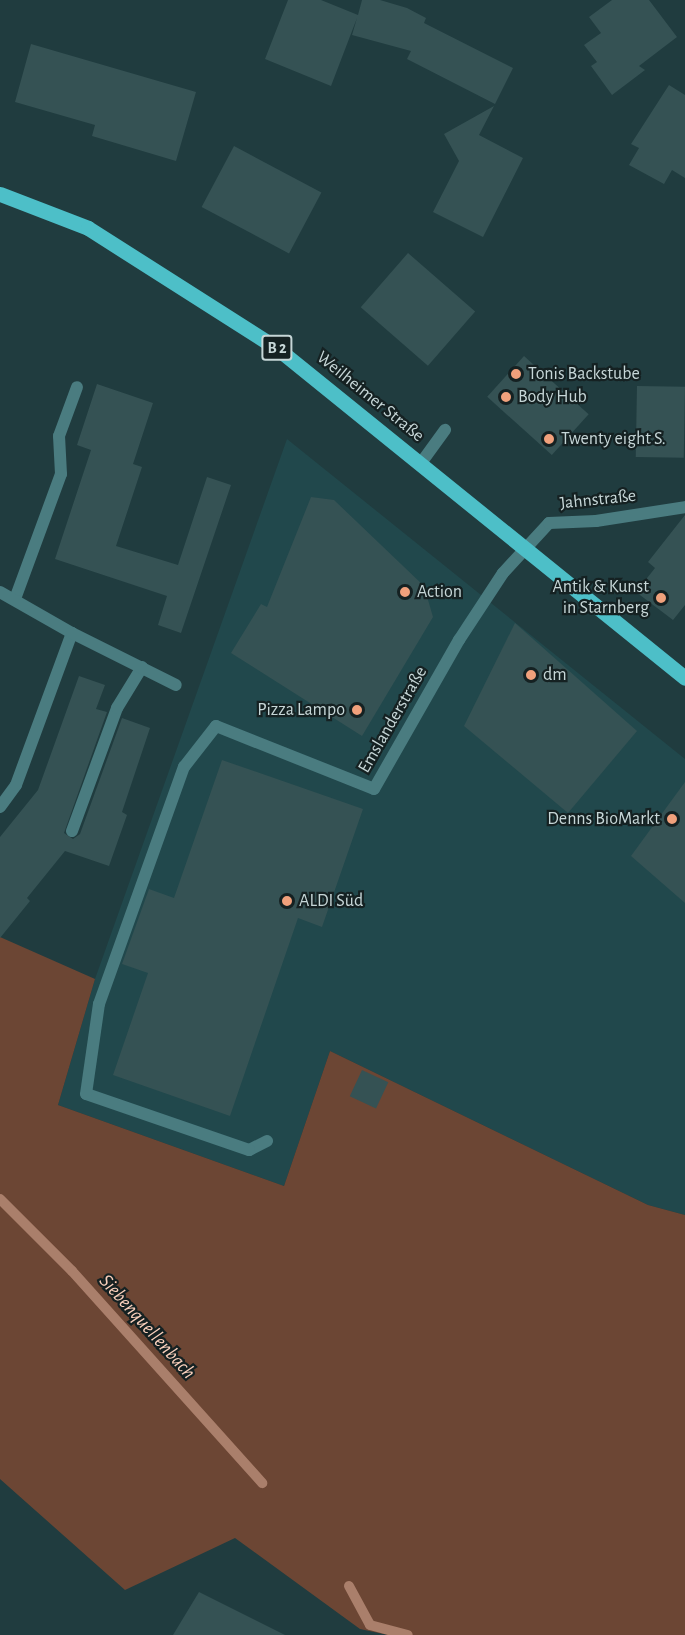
<!DOCTYPE html>
<html>
<head>
<meta charset="utf-8">
<style>
  body { margin:0 }
  #map { position:relative; width:685px; height:1635px; overflow:hidden; background:#203c3f; font-family:"Alegreya Sans",sans-serif }
  div>[style] { position:absolute }
  .built>* { inset:0; background:#21484c }
  .green>* { inset:0; background:#6c4634 }
  .stream>* { height:10px; margin:-5px; padding:0 5px; transform-origin:5px; border-radius:5px; background:#aa7f6b }
  .building>* { inset:0; background:#355254; transform-origin:0 0 }
  .lane>* { height:12px; margin:-6px; padding:0 6px; transform-origin:6px; border-radius:6px; background:#4a7c80 }
  .street>* { height:12px; margin:-6px; padding:0 6px; transform-origin:6px; border-radius:6px; background:#4a7c80 }
  .primary>* { height:15px; margin:-7.5px; padding:0 7.5px; transform-origin:7.5px; border-radius:7.5px; background:#4dbfc8 }
  .dots>* { width:16px; height:16px; translate:-50% -50%; box-sizing:border-box; border:3px solid #152122; border-radius:50% }
  span { translate:-50% -50%; white-space:nowrap; text-align:center; line-height:1.15; -webkit-text-stroke:4.5px #152122; paint-order:stroke }
  .shield-label span { padding:2px 4px; background:#152122; border:2px solid; border-radius:4px; -webkit-text-stroke-width:0 }
  .shield-label { font-size:16px; color:#c6d6d7; font-weight:700 }
  .poi-label { font-size:18px; color:#c6d6d7 }
  .left { translate:0 -50%; text-align:left }
  .right { translate:-100% -50%; text-align:right }
  .street-label { font-size:18px; color:#c6d6d7 }
  .water-label { font-size:20px; color:#fad0bc; font-style:italic }
</style>
</head>
<body>
<div id="map">
  <div class="built">
    <i style="clip-path:polygon(287px 439px,685px 759px,685px 1215px,648px 1205px,330px 1051px,284px 1186px,58px 1105px,95px 979px)"></i>
  </div>
  <div class="green">
    <i style="clip-path:polygon(0 937px,95px 979px,58px 1105px,284px 1186px,330px 1051px,648px 1205px,685px 1215px,685px 1635px,388px 1635px,360px 1629px,235px 1538px,125px 1590px,0 1479px)"></i>
  </div>
  <div class="stream">
    <i style="left:0;top:1199px;width:102px;rotate:45deg"></i>
    <i style="left:72px;top:1271px;width:285px;rotate:48.1deg"></i>
    <i style="left:349px;top:1586px;width:44px;rotate:61.7deg"></i>
    <i style="left:370px;top:1625px;width:39px;rotate:15deg"></i>
  </div>
  <div class="building">
    <i style="clip-path:polygon(288px 0,321px 0,358px 15px,362px 0,380px 0,407px 8px,426px 18px,424px 23px,513px 68px,495px 104px,407px 59px,411px 51px,352px 35px,357px 18px,331px 86px,265px 59px)"></i>
    <i style="clip-path:polygon(612px 0,649px 0,677px 37px,639px 66px,645px 70px,612px 95px,591px 66px,597px 62px,584px 45px,601px 33px,589px 17px)"></i>
    <i style="clip-path:polygon(31px 44px,196px 92px,176px 161px,92px 136px,95px 125px,15px 102px)"></i>
    <i style="clip-path:polygon(669px 85px,685px 95px,685px 178px,672px 170px,664px 184px,629px 165px,639px 148px,631px 144px)"></i>
    <i style="clip-path:polygon(494px 106px,479px 135px,523px 158px,483px 237px,433px 212px,459px 161px,444px 134px)"></i>
    <i style="left:234px;top:146px;width:99px;height:69px;rotate:28deg"></i>
    <i style="left:408px;top:253px;width:89px;height:72px;rotate:41deg"></i>
    <i style="left:524px;top:356px;width:87px;height:55px;rotate:42deg"></i>
    <i style="clip-path:polygon(97px 384px,153px 403px,133px 464px,142px 467px,116px 546px,178px 565px,207px 477px,231px 485px,181px 633px,158px 625px,167px 596px,55px 559px,91px 450px,77px 445px)"></i>
    <i style="left:637px;top:386px;width:48px;height:71px;rotate:1deg"></i>
    <i style="clip-path:polygon(311px 497px,334px 500px,424px 586px,433px 617px,362px 736px,231px 653px,261px 604px,267px 607px)"></i>
    <i style="clip-path:polygon(685px 515px,685px 605px,673px 620px,636px 592px,655px 568px,648px 562px)"></i>
    <i style="clip-path:polygon(515px 623px,637px 731px,568px 813px,464px 726px)"></i>
    <i style="clip-path:polygon(79px 676px,105px 685px,96px 709px,107px 712px,64px 833px,73px 839px,80px 834px,122px 718px,150px 728px,122px 812px,127px 815px,109px 866px,65px 851px,27px 898px,30px 901px,0 938px,0 837px,38px 790px)"></i>
    <i style="clip-path:polygon(222px 760px,363px 809px,322px 927px,298px 918px,230px 1116px,113px 1075px,148px 973px,122px 964px,149px 889px,174px 898px)"></i>
    <i style="clip-path:polygon(685px 782px,685px 903px,631px 856px)"></i>
    <i style="left:362px;top:1070px;width:29px;height:29px;rotate:25deg"></i>
    <i style="clip-path:polygon(199px 1592px,285px 1635px,173px 1635px)"></i>
  </div>
  <div class="lane">
    <i style="left:421px;top:463px;width:41px;rotate:-54deg"></i>
    <i style="left:15px;top:599px;width:133px;rotate:-69.8deg"></i>
    <i style="left:61px;top:474px;width:38px;rotate:-93deg"></i>
    <i style="left:59px;top:436px;width:52px;rotate:-69.8deg"></i>
    <i style="left:0;top:807px;width:27px;rotate:-54deg"></i>
    <i style="left:16px;top:785px;width:162px;rotate:-69.8deg"></i>
    <i style="left:72px;top:831px;width:131px;rotate:-69.9deg"></i>
    <i style="left:117px;top:708px;width:48px;rotate:-58.6deg"></i>
    <i style="left:267px;top:1141px;width:20px;rotate:153deg"></i>
    <i style="left:249px;top:1150px;width:172px;rotate:-161deg"></i>
    <i style="left:86px;top:1094px;width:91px;rotate:-81.8deg"></i>
    <i style="left:99px;top:1004px;width:252px;rotate:-70.3deg"></i>
    <i style="left:184px;top:767px;width:52px;rotate:-52deg"></i>
    <i style="left:216px;top:726px;width:170px;rotate:21.7deg"></i>
  </div>
  <div class="street">
    <i style="left:0;top:592px;width:83px;rotate:29.7deg"></i>
    <i style="left:72px;top:633px;width:116px;rotate:26.6deg"></i>
    <i style="left:374px;top:789px;width:172px;rotate:-60.3deg"></i>
    <i style="left:459px;top:640px;width:80px;rotate:-56.7deg"></i>
    <i style="left:503px;top:573px;width:68px;rotate:-47.4deg"></i>
    <i style="left:549px;top:523px;width:47px;rotate:-2.4deg"></i>
    <i style="left:596px;top:521px;width:90px;rotate:-8.9deg"></i>
  </div>
  <div class="primary">
    <i style="left:0;top:194px;width:94px;rotate:21.1deg"></i>
    <i style="left:88px;top:228px;width:225px;rotate:32.5deg"></i>
    <i style="left:278px;top:349px;width:523px;rotate:38.95deg"></i>
  </div>
  <div class="dots">
    <i style="left:516px;top:374px;background:#f1a17c"></i>
    <i style="left:506px;top:397px;background:#f1a17c"></i>
    <i style="left:549px;top:439px;background:#f1a17c"></i>
    <i style="left:405px;top:592px;background:#f1a17c"></i>
    <i style="left:661px;top:598px;background:#f1a17c"></i>
    <i style="left:531px;top:675px;background:#f1a17c"></i>
    <i style="left:357px;top:710px;background:#f1a17c"></i>
    <i style="left:672px;top:819px;background:#f1a17c"></i>
    <i style="left:287px;top:901px;background:#f1a17c"></i>
  </div>
  <div class="shield-label">
    <span style="left:277px;top:348px">B 2</span>
  </div>
  <div class="poi-label">
    <span class="left" style="left:528px;top:374px">Tonis Backstube</span>
    <span class="left" style="left:518px;top:397px">Body Hub</span>
    <span class="left" style="left:561px;top:439px">Twenty eight S.</span>
    <span class="right" style="left:649px;top:598px">Antik &amp; Kunst<br>in Starnberg</span>
    <span class="left" style="left:417px;top:592px">Action</span>
    <span class="left" style="left:543px;top:675px">dm</span>
    <span class="right" style="left:345px;top:710px">Pizza Lampo</span>
    <span class="right" style="left:660px;top:819px">Denns BioMarkt</span>
    <span class="left" style="left:299px;top:901px">ALDI Süd</span>
  </div>
  <div class="street-label">
    <span style="left:370px;top:397px;rotate:39deg">Weilheimer Straße</span>
    <span style="left:598px;top:500px;rotate:-6deg">Jahnstraße</span>
    <span style="left:393px;top:720px;rotate:-60deg">Emslanderstraße</span>
  </div>
  <div class="water-label">
    <span style="left:147px;top:1327px;rotate:48deg">Siebenquellenbach</span>
  </div>
</div>
</body>
</html>
